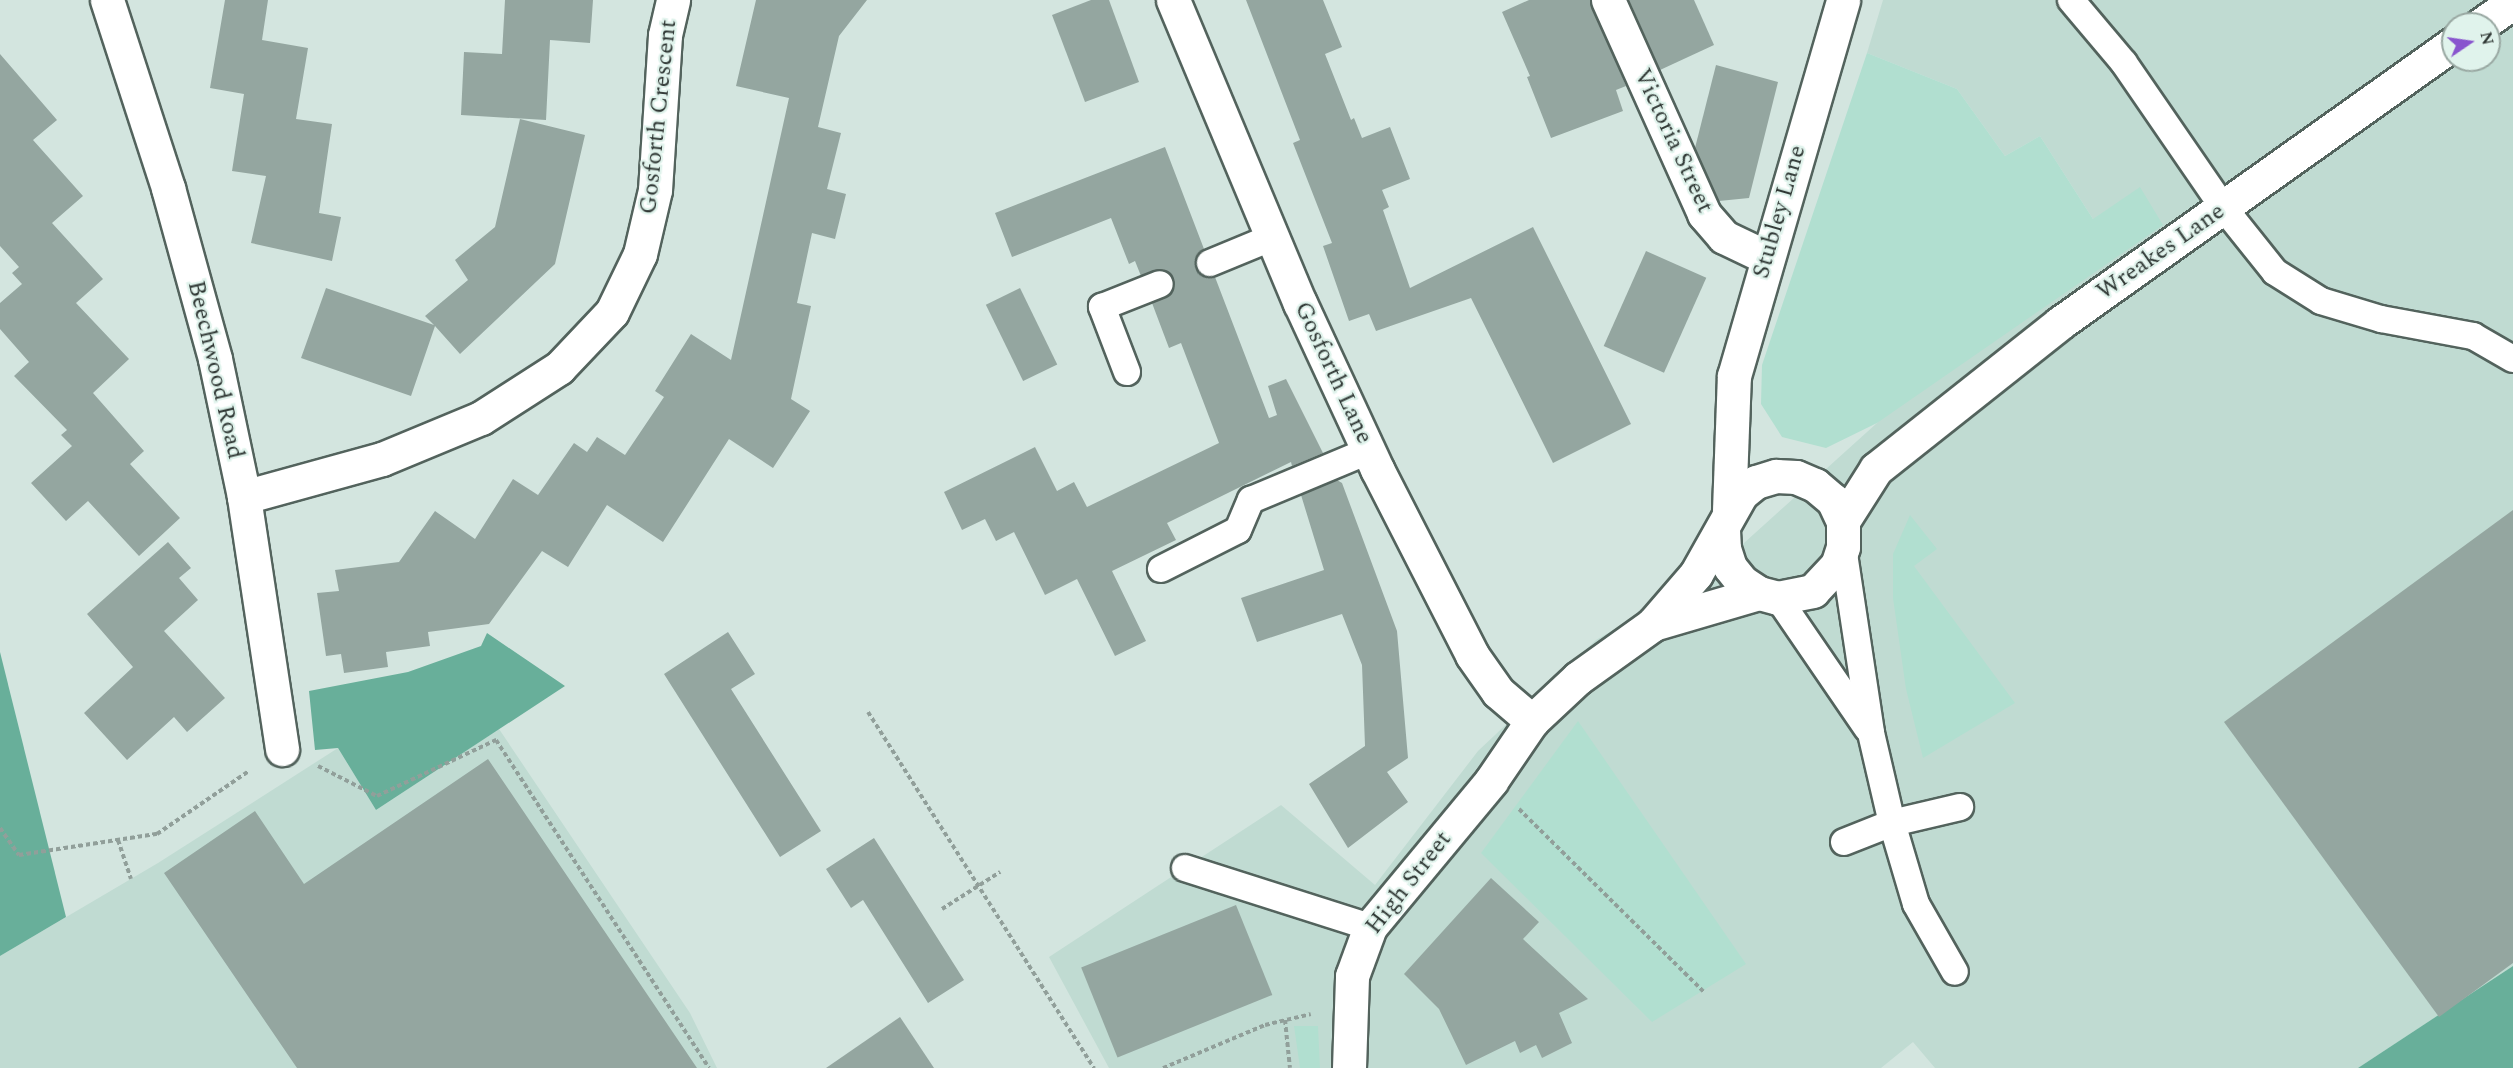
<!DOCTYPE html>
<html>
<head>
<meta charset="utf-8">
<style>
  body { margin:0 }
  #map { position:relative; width:2513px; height:1068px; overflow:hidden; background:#d3e5df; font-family:Spectral,serif }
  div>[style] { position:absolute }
  .built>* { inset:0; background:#c0dbd2 }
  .green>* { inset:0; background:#b1dfd0 }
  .forest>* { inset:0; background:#68af9a }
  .building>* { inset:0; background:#94a6a0; transform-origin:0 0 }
  .path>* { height:4px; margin-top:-2px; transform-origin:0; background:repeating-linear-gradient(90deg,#919f9a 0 4.5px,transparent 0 7.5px) }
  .roads { filter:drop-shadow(2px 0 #53635d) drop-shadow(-2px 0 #53635d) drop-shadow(0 2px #53635d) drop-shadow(0 -2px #53635d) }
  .service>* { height:26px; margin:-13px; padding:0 13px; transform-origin:13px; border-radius:13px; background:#fff }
  .minor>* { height:33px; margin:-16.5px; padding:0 16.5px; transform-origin:16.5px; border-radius:16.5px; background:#fff }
  .tertiary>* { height:33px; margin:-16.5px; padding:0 16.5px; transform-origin:16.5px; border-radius:16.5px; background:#fff }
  span { translate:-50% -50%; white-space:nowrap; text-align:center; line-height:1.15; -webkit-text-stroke:4.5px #e0f3ec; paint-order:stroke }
  .street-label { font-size:24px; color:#2f3734 }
  .north { position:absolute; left:2441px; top:12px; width:60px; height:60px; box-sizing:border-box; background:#e0f3ec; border:2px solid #99a8a2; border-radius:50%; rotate:77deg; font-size:16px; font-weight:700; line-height:24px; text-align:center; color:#2f3734 }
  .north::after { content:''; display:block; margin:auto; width:21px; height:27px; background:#8955ce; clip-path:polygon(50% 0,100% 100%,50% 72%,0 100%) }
</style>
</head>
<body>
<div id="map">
  <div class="built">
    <i style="clip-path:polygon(evenodd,1883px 0,2513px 0,2513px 966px,2358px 1068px,1935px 1068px,1913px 1042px,1881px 1068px,1109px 1068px,1049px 957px,1281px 805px,1375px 885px,1478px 751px,1596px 640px,1713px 571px,1877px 423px,2093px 219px,2040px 136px,2005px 156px,1957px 89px,1867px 53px,1883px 0,2453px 24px,2489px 24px,2489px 60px,2453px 60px,2453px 24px)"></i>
    <i style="clip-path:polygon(499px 729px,690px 1013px,717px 1068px,0 1068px,0 956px,158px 863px,338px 748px,376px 810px)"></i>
  </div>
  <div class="green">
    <i style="clip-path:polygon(1867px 53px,1957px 89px,2005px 156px,2040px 136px,2093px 219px,2140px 187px,2163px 225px,1877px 423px,1826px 448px,1782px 437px,1761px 404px,1762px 365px)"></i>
    <i style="clip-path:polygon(1910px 515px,1937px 549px,1914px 566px,2015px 703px,1923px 758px,1906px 689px,1893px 598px,1893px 554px)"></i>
    <i style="clip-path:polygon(1578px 721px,1746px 964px,1652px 1022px,1481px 853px)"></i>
    <i style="clip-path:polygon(1294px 1026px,1318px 1026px,1320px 1068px,1300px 1068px)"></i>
  </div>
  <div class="forest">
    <i style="clip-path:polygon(487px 633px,565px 686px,376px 810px,338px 748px,315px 750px,309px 691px,408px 672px,481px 646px)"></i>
    <i style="clip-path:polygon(0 652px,66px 917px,0 956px)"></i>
    <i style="clip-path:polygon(2513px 966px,2513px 1068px,2358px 1068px)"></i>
  </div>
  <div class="building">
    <i style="clip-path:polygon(225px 0,268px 0,262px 40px,308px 48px,296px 119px,332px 124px,319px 213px,341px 217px,332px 261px,251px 243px,266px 176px,232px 171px,244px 94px,210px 88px)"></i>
    <i style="clip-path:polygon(505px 0,593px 0,590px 43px,550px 40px,546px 120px,461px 115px,464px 52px,502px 54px)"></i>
    <i style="clip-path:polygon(756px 0,867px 0,839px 36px,818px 127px,841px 133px,827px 189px,846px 194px,835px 239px,812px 233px,797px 303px,811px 306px,791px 399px,810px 411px,773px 468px,729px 439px,663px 542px,607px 505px,568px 567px,542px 551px,489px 624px,428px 632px,430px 646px,386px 652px,388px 667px,344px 673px,341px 654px,326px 656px,317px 593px,339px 591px,335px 570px,399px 562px,435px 511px,475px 539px,513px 479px,538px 495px,574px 443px,587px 452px,597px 437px,625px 455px,664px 397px,655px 391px,691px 334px,731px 360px,789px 98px,736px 86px)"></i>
    <i style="clip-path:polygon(1091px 0,1109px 0,1139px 82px,1085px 102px,1052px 15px)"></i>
    <i style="clip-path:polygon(1246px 0,1323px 0,1342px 47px,1325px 54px,1351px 120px,1354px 118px,1362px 138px,1390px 127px,1410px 179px,1382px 190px,1389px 207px,1383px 210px,1410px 288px,1533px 227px,1631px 424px,1553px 463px,1471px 298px,1376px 331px,1369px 314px,1349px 321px,1323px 246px,1332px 243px,1293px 143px,1300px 140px)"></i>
    <i style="clip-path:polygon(1529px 0,1590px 0,1626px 86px,1616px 90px,1623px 111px,1551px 138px,1527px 77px,1530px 76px,1502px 12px)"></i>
    <i style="clip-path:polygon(1629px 0,1694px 0,1714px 45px,1660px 70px)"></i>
    <i style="clip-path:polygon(0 54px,57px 120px,33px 140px,83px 196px,52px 223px,103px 279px,76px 303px,129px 359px,93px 393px,144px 451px,130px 464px,180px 518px,139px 556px,88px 501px,66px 521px,31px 483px,72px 446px,61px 435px,67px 430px,14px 376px,29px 362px,0 329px,0 303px,22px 284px,12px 273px,19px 267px,0 246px)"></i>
    <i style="clip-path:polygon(1716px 65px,1778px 82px,1749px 198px,1719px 201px,1695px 148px)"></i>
    <i style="clip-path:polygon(520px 119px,585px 135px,555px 264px,460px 354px,435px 326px,411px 396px,301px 358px,326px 288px,434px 325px,425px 316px,468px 280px,455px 260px,495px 227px)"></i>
    <i style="clip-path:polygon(1165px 147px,1204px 249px,1198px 254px,1196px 268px,1201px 275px,1215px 277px,1269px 418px,1277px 415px,1268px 386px,1286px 379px,1323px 453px,1292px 466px,1291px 462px,1167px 523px,1176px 540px,1112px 571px,1146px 641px,1115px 656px,1077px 579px,1045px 595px,1014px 532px,996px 541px,985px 519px,962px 530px,944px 492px,1035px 447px,1057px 491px,1074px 482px,1087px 507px,1219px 443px,1181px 343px,1169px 348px,1152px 303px,1172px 293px,1175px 286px,1170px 273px,1162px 269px,1141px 276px,1135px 261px,1129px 264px,1111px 218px,1012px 257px,995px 213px)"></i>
    <i style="left:1646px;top:251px;width:66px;height:104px;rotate:24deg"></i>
    <i style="left:1020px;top:288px;width:85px;height:38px;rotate:64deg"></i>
    <i style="clip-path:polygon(1337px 480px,1342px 483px,1397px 631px,1408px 758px,1387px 772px,1408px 802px,1348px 848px,1309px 784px,1365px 746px,1362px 665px,1342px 614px,1257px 642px,1241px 598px,1324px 570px,1301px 495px)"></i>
    <i style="clip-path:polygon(2513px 510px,2513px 963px,2439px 1017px,2224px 722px)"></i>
    <i style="clip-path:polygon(168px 542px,191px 568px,179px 578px,198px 600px,164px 631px,225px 698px,187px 732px,174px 717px,127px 760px,84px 713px,133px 667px,87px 614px)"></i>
    <i style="clip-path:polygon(728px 632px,755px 674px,731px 689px,821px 831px,780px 857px,664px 674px)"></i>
    <i style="clip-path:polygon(488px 759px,697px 1068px,297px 1068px,164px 873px,255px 811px,304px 884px)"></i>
    <i style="clip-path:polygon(874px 838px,964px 980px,928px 1003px,863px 900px,851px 908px,826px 869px)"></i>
    <i style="clip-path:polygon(1491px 878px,1539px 922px,1523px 939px,1588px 999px,1559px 1013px,1572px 1043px,1542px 1058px,1536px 1045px,1520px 1053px,1515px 1041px,1466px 1065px,1439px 1009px,1404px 974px)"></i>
    <i style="left:1236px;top:905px;width:97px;height:167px;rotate:68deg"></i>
    <i style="clip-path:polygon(900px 1017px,934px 1068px,826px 1068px)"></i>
  </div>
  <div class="path">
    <i style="left:868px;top:712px;width:422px;rotate:57.6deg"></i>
    <i style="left:318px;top:766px;width:66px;rotate:27deg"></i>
    <i style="left:377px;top:796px;width:132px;rotate:-25.2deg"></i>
    <i style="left:496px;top:740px;width:391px;rotate:57deg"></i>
    <i style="left:1519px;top:809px;width:260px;rotate:44.7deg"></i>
    <i style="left:0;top:828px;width:33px;rotate:55deg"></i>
    <i style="left:19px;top:855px;width:140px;rotate:-8.7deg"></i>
    <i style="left:157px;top:834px;width:112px;rotate:-34.4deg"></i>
    <i style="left:118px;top:840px;width:41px;rotate:71.6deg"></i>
    <i style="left:942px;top:909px;width:69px;rotate:-32.5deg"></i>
    <i style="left:1285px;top:1020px;width:48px;rotate:84.1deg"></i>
    <i style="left:1163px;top:1068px;width:111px;rotate:-22.9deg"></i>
    <i style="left:1265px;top:1025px;width:47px;rotate:-13.4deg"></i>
  </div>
  <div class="roads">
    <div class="service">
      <i style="left:2071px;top:0;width:82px;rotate:49.9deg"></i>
      <i style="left:2124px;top:63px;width:175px;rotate:55.5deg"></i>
      <i style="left:2223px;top:207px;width:83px;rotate:51.3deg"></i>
      <i style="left:2275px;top:272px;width:54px;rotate:32.2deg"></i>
      <i style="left:2321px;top:301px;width:63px;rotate:16.7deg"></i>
      <i style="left:2381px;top:319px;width:94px;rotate:10.5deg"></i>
      <i style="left:2473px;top:336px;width:46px;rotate:29.9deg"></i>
      <i style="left:1210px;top:263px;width:68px;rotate:-22.4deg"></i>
      <i style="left:1127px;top:372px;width:70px;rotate:-111deg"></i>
      <i style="left:1102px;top:307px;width:62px;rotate:-21.6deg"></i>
      <i style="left:1843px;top:547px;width:188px;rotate:81.4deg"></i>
      <i style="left:1871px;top:733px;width:92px;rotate:76.9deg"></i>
      <i style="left:1892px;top:823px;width:84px;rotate:73.5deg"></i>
      <i style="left:1916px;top:904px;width:78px;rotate:60.2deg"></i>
      <i style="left:1161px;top:569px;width:86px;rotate:-26.9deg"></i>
      <i style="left:1238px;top:530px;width:33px;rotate:-67deg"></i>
      <i style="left:1251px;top:500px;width:127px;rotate:-22.7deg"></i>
      <i style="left:1778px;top:598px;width:158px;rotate:55.6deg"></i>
      <i style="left:1844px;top:842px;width:52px;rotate:-21.6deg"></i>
      <i style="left:1892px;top:823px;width:70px;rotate:-13.2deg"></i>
      <i style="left:1185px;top:868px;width:194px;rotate:17.7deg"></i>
    </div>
    <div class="minor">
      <i style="left:107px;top:0;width:198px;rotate:72deg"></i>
      <i style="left:168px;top:188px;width:177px;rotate:74.6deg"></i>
      <i style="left:215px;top:359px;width:141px;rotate:78.1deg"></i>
      <i style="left:244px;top:497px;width:255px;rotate:81.4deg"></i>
      <i style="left:1608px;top:0;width:235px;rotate:65.8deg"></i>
      <i style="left:1704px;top:214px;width:30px;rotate:49deg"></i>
      <i style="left:1724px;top:237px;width:47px;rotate:25.5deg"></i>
      <i style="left:244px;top:497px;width:143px;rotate:-15.4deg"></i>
      <i style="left:382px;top:459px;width:107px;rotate:-22.5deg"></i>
      <i style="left:481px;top:418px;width:93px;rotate:-32.7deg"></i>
      <i style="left:559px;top:368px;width:77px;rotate:-46.6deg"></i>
      <i style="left:612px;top:312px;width:64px;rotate:-64.2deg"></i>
      <i style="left:640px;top:254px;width:66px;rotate:-76.8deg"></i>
      <i style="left:655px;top:190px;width:155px;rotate:-86.3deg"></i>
      <i style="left:665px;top:35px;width:36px;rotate:-77deg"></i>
    </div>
    <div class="tertiary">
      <i style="left:1173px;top:0;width:329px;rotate:67.3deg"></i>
      <i style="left:1300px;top:303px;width:183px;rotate:65.1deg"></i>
      <i style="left:1377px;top:469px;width:209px;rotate:62.9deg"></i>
      <i style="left:1472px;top:655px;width:45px;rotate:54.9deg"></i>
      <i style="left:1498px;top:692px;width:45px;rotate:40.5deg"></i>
      <i style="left:2482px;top:24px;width:38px;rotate:-35deg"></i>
      <i style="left:1729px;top:510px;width:134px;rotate:-87.9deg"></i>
      <i style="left:1734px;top:376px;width:391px;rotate:-73.8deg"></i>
      <i style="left:1843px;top:521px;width:62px;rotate:-57.6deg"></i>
      <i style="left:1876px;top:469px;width:235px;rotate:-38.4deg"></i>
      <i style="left:2060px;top:323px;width:482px;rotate:-35.4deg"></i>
      <i style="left:1653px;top:624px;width:110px;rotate:-16.3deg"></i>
      <i style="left:1349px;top:1068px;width:92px;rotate:-88.1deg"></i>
      <i style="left:1352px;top:976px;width:52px;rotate:-69.8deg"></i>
      <i style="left:1370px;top:927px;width:190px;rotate:-50.3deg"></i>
      <i style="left:1491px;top:781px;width:73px;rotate:-55.7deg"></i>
      <i style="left:1532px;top:721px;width:63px;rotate:-43.1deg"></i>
      <i style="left:1578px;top:678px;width:91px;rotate:-35.6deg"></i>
      <i style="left:1652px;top:625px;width:67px;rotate:-49.2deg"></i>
      <i style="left:1696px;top:574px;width:92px;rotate:-60.6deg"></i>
      <i style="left:1741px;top:494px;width:19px;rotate:-39deg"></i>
      <i style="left:1756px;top:482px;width:21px;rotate:-17deg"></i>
      <i style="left:1776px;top:476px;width:20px;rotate:3deg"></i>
      <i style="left:1796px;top:477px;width:21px;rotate:23deg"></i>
      <i style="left:1815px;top:485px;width:23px;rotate:40deg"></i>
      <i style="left:1833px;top:500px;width:23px;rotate:65deg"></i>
      <i style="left:1843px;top:521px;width:26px;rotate:90deg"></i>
      <i style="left:1843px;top:547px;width:19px;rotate:108deg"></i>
      <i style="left:1837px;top:565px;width:35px;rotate:133deg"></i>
      <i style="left:1813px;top:591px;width:36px;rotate:169deg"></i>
      <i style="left:1778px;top:598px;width:20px;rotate:-165deg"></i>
      <i style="left:1759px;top:593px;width:20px;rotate:-147deg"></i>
      <i style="left:1742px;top:582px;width:19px;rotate:-129deg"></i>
      <i style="left:1730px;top:567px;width:19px;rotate:-108deg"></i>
      <i style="left:1724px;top:549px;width:20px;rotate:-93deg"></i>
    </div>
  </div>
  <div class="street-label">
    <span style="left:659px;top:117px;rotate:-84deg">Gosforth Crescent</span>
    <span style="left:1673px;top:141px;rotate:65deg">Victoria Street</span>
    <span style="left:1780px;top:212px;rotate:-74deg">Stubley Lane</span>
    <span style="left:2161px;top:252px;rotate:-35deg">Wreakes Lane</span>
    <span style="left:215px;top:370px;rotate:77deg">Beechwood Road</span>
    <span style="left:1333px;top:373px;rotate:65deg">Gosforth Lane</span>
    <span style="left:1409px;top:883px;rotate:-52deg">High Street</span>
  </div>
  <div class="north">N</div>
</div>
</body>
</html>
